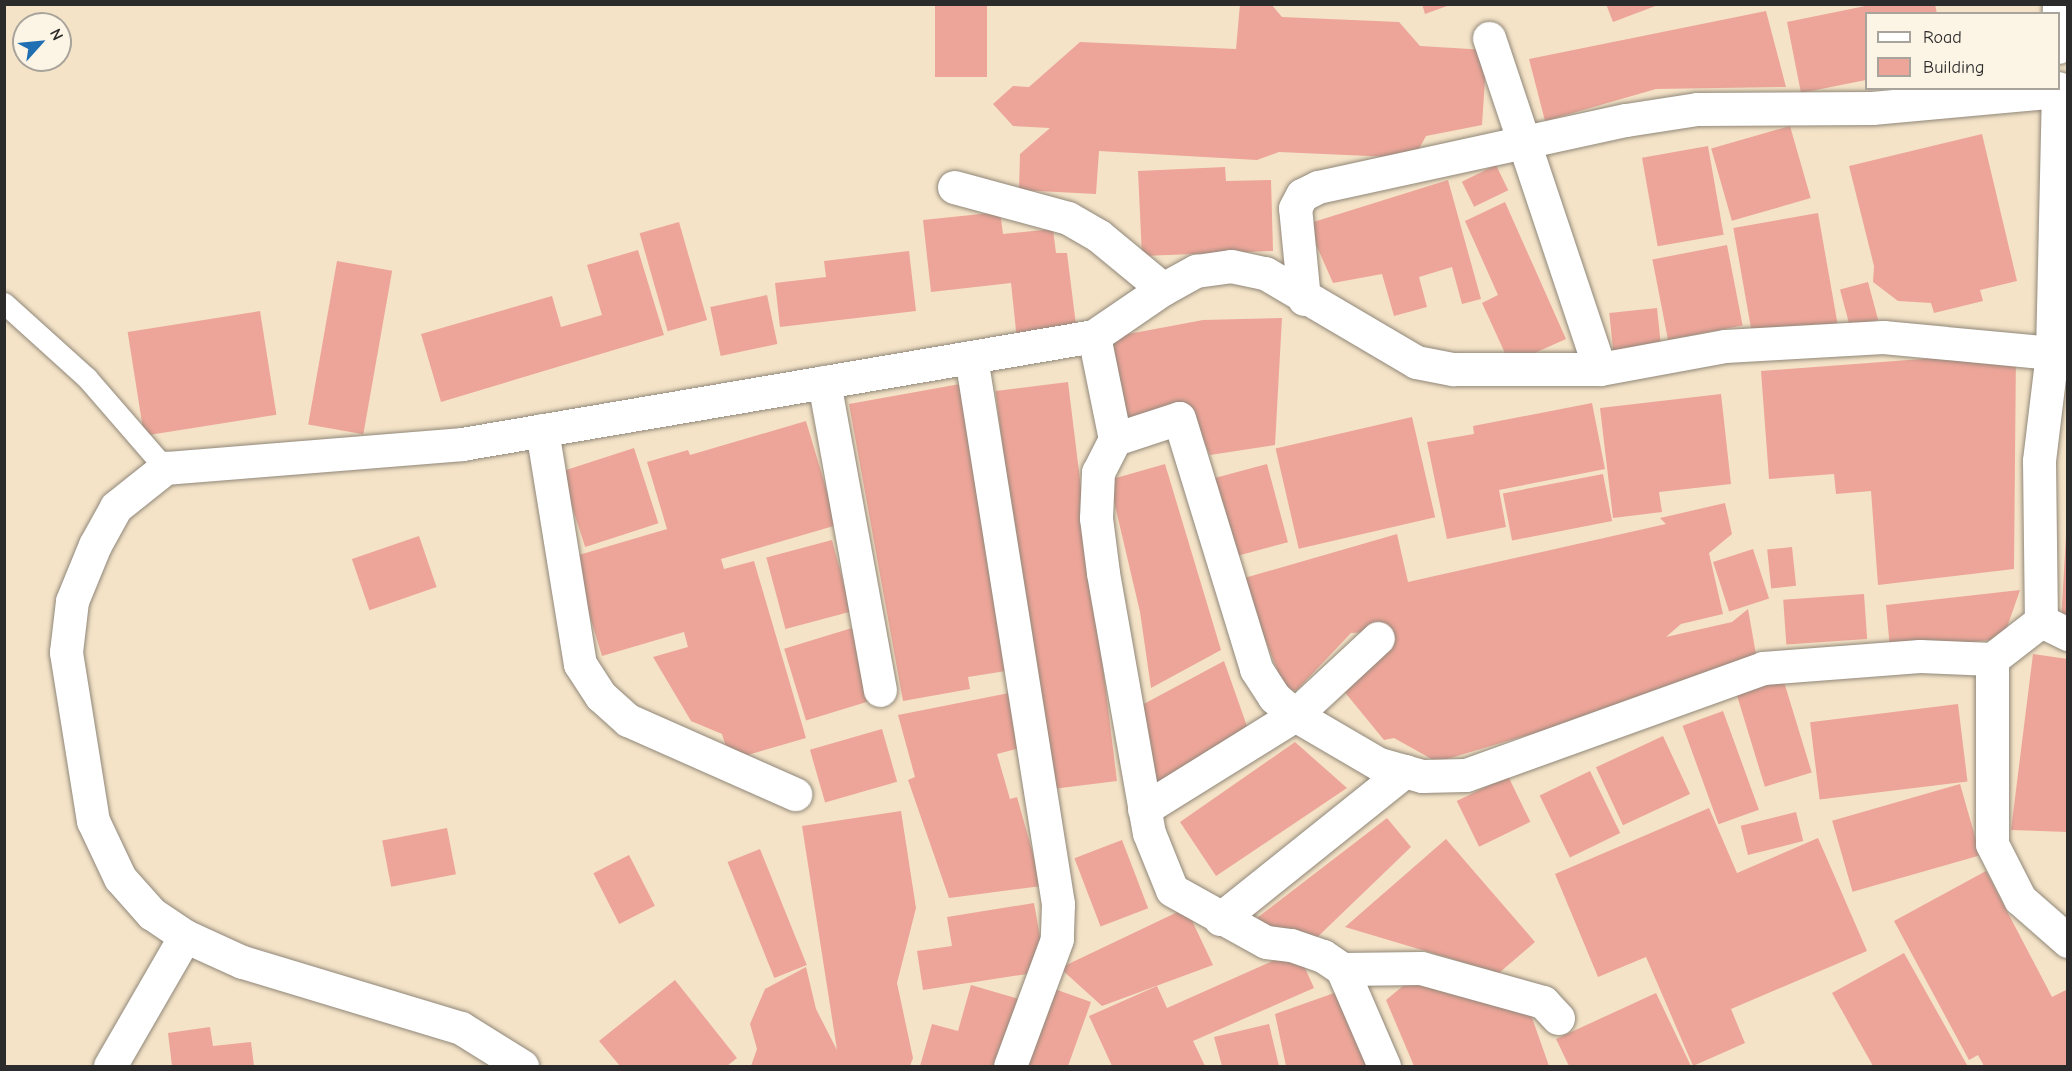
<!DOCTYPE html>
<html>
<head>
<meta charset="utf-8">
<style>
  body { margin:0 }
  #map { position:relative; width:2072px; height:1071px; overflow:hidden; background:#f4e3c7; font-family:"Comic Neue",sans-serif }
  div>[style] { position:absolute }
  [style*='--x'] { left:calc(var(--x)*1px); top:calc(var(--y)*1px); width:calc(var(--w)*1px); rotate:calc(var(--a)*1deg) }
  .building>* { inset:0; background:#eda599; transform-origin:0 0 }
  .roads { filter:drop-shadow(0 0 2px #908779) drop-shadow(0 0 2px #908779) }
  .lane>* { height:21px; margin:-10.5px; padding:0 10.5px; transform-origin:10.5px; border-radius:10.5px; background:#fff }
  .street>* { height:33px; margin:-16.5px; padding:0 16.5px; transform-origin:16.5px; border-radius:16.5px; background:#fff }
  .secondary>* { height:33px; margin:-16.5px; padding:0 16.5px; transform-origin:16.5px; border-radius:16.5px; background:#fff }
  span { translate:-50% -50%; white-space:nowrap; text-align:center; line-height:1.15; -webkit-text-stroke:6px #fcf5e5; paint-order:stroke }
  .frame { position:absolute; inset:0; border:6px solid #2b2b2b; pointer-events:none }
  .legend { position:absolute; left:1865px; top:12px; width:195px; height:78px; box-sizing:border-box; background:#fcf5e5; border:2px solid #a8a49b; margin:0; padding:8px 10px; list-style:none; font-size:18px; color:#2b2b2b }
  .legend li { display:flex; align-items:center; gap:12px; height:30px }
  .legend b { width:30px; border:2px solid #a8a49b }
  .north { position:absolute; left:12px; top:12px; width:60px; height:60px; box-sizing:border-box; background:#fcf5e5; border:2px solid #a8a49b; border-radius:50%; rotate:63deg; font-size:16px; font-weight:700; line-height:24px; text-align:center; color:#2b2b2b }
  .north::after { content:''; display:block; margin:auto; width:21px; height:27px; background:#1f6fb2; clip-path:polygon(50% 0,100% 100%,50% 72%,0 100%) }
</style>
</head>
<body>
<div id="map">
  <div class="building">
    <i style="left:935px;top:4px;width:52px;height:73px"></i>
    <i style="clip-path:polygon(1240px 4px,1271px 4px,1282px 17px,1399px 22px,1420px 46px,1487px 50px,1482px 125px,1426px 136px,1414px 158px,1279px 152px,1257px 160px,1099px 151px,1096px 194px,1019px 190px,1020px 154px,1050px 128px,1013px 126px,993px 104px,1013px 86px,1029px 87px,1080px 42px,1236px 49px)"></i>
    <i style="clip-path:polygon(1422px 4px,1450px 4px,1450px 5px,1425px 14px)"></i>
    <i style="clip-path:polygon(1606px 4px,1658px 4px,1658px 5px,1613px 22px)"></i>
    <i style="clip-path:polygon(1875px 4px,1935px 4px,1937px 14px,1866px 14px,1866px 80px,1801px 93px,1787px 22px)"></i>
    <i style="clip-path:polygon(1766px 11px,1786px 87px,1656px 89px,1545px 121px,1529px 59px)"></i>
    <i style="left:1790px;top:126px;width:75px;height:82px;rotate:74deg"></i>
    <i style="clip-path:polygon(1982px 134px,2017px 281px,1980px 290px,1983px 301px,1934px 313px,1931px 303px,1898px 301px,1873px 282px,1874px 266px,1849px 166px)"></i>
    <i style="left:1708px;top:146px;width:90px;height:67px;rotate:80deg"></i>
    <i style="left:1496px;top:165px;width:28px;height:38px;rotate:64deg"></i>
    <i style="clip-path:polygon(1225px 167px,1226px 181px,1271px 180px,1273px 251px,1142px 256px,1138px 171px)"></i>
    <i style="clip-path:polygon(1448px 180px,1481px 299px,1462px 304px,1452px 267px,1419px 277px,1427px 307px,1394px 316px,1382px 274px,1333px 283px,1307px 224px)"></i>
    <i style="clip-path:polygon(1505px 202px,1566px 339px,1510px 364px,1482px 303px,1498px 295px,1465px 221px)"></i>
    <i style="clip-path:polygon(1000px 212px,1003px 234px,1053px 229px,1056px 253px,1067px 253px,1077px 333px,1017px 340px,1011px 283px,931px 292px,923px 220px)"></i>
    <i style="left:1818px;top:213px;width:112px;height:86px;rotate:80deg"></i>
    <i style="left:679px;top:222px;width:102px;height:41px;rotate:74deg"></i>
    <i style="left:1727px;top:245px;width:82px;height:76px;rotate:79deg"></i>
    <i style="clip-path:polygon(638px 250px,664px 335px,441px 402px,421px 334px,552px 296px,561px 327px,602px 315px,587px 265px)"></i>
    <i style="clip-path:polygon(909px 251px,916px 311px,780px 327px,775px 283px,826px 277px,824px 261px)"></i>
    <i style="left:337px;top:261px;width:56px;height:166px;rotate:10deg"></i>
    <i style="left:1868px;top:282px;width:39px;height:29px;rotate:75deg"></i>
    <i style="left:767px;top:295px;width:50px;height:58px;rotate:78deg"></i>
    <i style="left:1657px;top:308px;width:45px;height:48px;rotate:84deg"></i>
    <i style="left:260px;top:311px;width:105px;height:134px;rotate:81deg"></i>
    <i style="clip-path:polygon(1282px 318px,1275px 445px,1210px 455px,1188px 407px,1123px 424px,1107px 338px,1203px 320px)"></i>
    <i style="clip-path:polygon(2016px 352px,2014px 569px,1878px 585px,1871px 491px,1836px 494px,1834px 474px,1769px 479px,1761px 371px)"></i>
    <i style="left:1068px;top:382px;width:402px;height:73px;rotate:83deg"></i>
    <i style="clip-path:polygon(960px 384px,1012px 670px,968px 677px,970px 689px,903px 701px,849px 404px)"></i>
    <i style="clip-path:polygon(1721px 394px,1731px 484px,1659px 492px,1662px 512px,1613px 518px,1600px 408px)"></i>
    <i style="clip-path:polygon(1592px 403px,1605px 469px,1499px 490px,1506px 527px,1447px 539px,1427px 442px,1474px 434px,1473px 426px)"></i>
    <i style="left:1412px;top:417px;width:103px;height:140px;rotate:77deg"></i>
    <i style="clip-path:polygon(806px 421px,837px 525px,721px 559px,724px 569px,754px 561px,806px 738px,730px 760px,722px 734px,691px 721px,653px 657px,688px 647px,684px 632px,602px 656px,572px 557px,667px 529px,647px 462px,688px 450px,690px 455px)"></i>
    <i style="left:634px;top:448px;width:79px;height:77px;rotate:72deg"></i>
    <i style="clip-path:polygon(1165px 464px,1221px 650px,1151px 688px,1140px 612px,1109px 480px)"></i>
    <i style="left:1267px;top:464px;width:81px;height:54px;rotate:75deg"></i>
    <i style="left:1603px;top:474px;width:48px;height:102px;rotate:79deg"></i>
    <i style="clip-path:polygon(1725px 503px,1732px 534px,1709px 553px,1723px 614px,1681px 624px,1666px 637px,1732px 622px,1748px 609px,1757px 660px,1750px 669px,1437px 762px,1394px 738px,1384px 740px,1343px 690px,1390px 631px,1351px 633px,1297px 690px,1286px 692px,1241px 579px,1397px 534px,1408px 582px,1666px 524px,1660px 518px)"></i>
    <i style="left:419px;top:536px;width:54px;height:71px;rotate:71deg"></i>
    <i style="clip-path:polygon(2066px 536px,2068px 536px,2068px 623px,2061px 623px)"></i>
    <i style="left:832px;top:540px;width:74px;height:68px;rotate:75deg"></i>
    <i style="left:1792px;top:547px;width:39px;height:25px;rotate:84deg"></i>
    <i style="left:1753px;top:549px;width:52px;height:42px;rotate:72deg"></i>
    <i style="clip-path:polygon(2020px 590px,2003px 639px,1890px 649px,1886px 605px)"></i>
    <i style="left:1864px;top:594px;width:45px;height:81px;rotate:86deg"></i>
    <i style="left:852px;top:628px;width:75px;height:71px;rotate:73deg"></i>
    <i style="clip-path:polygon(2033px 654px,2068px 659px,2068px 832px,2011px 830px)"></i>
    <i style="clip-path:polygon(1224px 661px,1248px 729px,1158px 789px,1140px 706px)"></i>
    <i style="left:1781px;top:672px;width:105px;height:49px;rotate:73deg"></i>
    <i style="clip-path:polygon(1009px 693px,1020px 748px,997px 754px,1010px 799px,1017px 797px,1042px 886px,949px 898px,908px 780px,915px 777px,898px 715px)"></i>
    <i style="left:1958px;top:704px;width:78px;height:149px;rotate:83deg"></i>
    <i style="left:1723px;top:711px;width:105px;height:43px;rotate:70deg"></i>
    <i style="left:882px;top:729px;width:55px;height:75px;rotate:74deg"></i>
    <i style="left:1663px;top:736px;width:64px;height:74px;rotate:65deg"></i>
    <i style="clip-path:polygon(1295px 742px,1347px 788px,1216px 876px,1180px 822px)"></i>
    <i style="left:1590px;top:771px;width:69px;height:56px;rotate:64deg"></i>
    <i style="left:1508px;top:776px;width:51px;height:57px;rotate:64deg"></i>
    <i style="left:1960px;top:784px;width:74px;height:133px;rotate:74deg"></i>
    <i style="clip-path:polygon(1709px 808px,1737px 873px,1818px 838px,1867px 951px,1731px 1009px,1745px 1043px,1693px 1066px,1646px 957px,1598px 977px,1555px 874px)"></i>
    <i style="clip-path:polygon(901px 811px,916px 908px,897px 983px,913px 1058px,910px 1066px,751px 1066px,757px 1049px,750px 1024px,765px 989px,806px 967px,816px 1009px,837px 1050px,802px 826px)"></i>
    <i style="left:1796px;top:812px;width:30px;height:57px;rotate:76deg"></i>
    <i style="clip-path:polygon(1387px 818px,1411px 847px,1305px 949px,1257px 918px)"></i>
    <i style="left:447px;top:828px;width:47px;height:66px;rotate:79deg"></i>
    <i style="clip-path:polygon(1446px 839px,1535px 942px,1499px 973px,1345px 927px)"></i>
    <i style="left:1122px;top:840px;width:73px;height:51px;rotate:69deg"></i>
    <i style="left:760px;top:849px;width:125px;height:35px;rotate:68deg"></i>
    <i style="left:629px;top:855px;width:57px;height:40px;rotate:63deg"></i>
    <i style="clip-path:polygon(1986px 871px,2052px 997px,2068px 989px,2068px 1066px,1984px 1066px,1978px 1055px,1969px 1060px,1894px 921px)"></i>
    <i style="clip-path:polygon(1034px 903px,1046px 971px,923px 990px,917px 951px,952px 946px,947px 917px)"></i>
    <i style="clip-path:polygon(1186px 908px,1213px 965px,1102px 1006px,1060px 968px)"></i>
    <i style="clip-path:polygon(1297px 950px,1314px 988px,1193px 1041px,1205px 1066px,1112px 1066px,1089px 1016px,1157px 986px,1167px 1008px)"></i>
    <i style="clip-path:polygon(1904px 953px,1967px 1065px,1965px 1066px,1873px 1066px,1832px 993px)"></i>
    <i style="clip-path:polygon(1415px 976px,1529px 1009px,1549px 1066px,1414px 1066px,1386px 1000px)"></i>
    <i style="clip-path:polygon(675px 980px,737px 1058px,727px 1066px,620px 1066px,599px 1041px)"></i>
    <i style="clip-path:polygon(971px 985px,1019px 999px,1000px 1066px,920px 1066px,932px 1024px,958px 1031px)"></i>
    <i style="clip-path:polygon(1049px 987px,1091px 1002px,1068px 1066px,1021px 1066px)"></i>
    <i style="clip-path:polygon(1337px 992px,1374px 1066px,1286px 1066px,1275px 1014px)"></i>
    <i style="clip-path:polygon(1656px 993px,1691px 1066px,1569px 1066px,1556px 1039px)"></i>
    <i style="clip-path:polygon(1269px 1024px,1279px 1066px,1222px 1066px,1214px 1037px)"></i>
    <i style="clip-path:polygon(210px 1027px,213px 1046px,251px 1042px,254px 1066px,172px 1066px,168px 1033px)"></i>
  </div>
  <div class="roads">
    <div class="lane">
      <i style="--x:4;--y:303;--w:112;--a:42.1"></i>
      <i style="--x:87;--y:378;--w:119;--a:49.1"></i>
    </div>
    <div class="street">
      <i style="--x:1489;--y:38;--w:349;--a:71.5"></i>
      <i style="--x:2058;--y:47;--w:43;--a:-88.7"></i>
      <i style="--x:954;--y:187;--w:118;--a:15.2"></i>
      <i style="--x:1068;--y:218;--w:36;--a:30"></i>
      <i style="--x:1099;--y:236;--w:83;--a:39.6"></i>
      <i style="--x:1304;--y:299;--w:91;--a:-95.6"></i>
      <i style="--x:1295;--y:208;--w:15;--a:-62"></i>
      <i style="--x:1302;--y:195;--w:18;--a:-27"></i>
      <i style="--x:1318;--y:187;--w:315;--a:-12.3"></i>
      <i style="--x:1626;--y:120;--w:72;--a:-8.8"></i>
      <i style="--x:1697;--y:109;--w:175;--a:-0.3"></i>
      <i style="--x:1872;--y:108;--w:187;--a:-5.2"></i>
      <i style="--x:1094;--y:336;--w:105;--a:78.5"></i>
      <i style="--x:1115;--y:439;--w:67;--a:-18.2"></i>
      <i style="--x:1179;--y:418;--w:263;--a:72.9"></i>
      <i style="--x:1256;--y:669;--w:33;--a:57"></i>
      <i style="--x:1274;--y:697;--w:28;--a:41"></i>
      <i style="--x:1295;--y:715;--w:97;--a:30.3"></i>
      <i style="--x:1379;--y:764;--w:45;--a:15.6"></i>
      <i style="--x:1422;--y:776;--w:44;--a:-1.3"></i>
      <i style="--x:1466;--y:775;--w:316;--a:-19.8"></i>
      <i style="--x:1763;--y:668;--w:157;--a:-4.4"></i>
      <i style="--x:1920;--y:656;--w:72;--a:2.4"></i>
      <i style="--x:1992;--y:659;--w:62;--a:-37.8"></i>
      <i style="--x:971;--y:357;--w:554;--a:80.96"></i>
      <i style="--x:1058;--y:904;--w:35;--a:92"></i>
      <i style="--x:1057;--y:939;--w:135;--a:110.3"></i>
      <i style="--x:824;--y:382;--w:313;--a:79.7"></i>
      <i style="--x:542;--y:430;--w:237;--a:80.8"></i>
      <i style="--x:580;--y:664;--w:38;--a:57"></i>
      <i style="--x:601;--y:696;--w:36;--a:42"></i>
      <i style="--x:628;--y:720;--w:183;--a:23.9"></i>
      <i style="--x:1115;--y:439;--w:37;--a:117"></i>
      <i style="--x:1098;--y:472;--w:46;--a:92.5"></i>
      <i style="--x:1096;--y:518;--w:55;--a:82.7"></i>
      <i style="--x:1103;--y:573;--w:264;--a:80"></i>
      <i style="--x:1149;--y:833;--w:61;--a:68"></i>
      <i style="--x:1172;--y:890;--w:107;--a:29"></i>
      <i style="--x:1266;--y:942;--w:25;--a:7"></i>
      <i style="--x:1291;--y:945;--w:34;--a:19"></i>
      <i style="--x:1323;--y:956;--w:23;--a:34"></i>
      <i style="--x:1342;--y:969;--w:79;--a:-0.7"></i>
      <i style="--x:1421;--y:968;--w:127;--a:15.6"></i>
      <i style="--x:1543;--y:1002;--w:22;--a:47"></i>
      <i style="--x:1992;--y:659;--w:185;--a:90"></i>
      <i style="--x:1992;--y:844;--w:62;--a:63"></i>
      <i style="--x:2020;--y:899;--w:64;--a:41.2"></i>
      <i style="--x:1144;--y:809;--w:178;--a:-31.9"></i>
      <i style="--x:1295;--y:715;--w:113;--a:-42.9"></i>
      <i style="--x:1220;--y:919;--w:237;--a:-38.7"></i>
      <i style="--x:1342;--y:969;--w:106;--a:66.6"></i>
      <i style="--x:110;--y:1066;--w:150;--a:-60"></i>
      <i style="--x:522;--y:1066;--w:72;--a:-148.1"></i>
      <i style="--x:461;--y:1028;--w:229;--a:-163.2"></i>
      <i style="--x:242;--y:962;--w:63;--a:-155.5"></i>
      <i style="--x:185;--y:936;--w:40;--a:-146"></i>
      <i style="--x:152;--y:914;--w:48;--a:-131.6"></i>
      <i style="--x:120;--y:878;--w:63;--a:-115.3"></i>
      <i style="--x:93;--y:821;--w:171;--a:-99.1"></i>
      <i style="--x:66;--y:652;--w:51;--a:-83.3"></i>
      <i style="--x:72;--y:601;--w:61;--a:-67.7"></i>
      <i style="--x:95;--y:545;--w:43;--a:-61.1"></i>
      <i style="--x:116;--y:507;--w:63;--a:-38.5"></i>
      <i style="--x:165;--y:468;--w:298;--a:-4.6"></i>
      <i style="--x:462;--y:444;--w:641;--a:-9.7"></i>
      <i style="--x:1094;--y:336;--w:83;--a:-34.3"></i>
      <i style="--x:1163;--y:289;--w:38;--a:-29"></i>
      <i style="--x:1196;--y:271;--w:35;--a:-8"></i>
      <i style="--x:1231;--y:266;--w:35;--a:12"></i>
      <i style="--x:1265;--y:273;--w:175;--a:30.5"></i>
      <i style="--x:1416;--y:362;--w:38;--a:11"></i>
      <i style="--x:1453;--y:369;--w:147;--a:0"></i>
      <i style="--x:1600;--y:369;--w:127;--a:-10.4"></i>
      <i style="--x:1725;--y:346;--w:158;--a:-3.3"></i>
      <i style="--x:1883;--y:337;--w:170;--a:5.4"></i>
      <i style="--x:2052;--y:353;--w:265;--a:-88.7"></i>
    </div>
    <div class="secondary">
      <i style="--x:2068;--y:356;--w:16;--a:-169"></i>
      <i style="--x:2052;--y:353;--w:109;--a:96.9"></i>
      <i style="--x:2039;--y:461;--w:160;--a:89.3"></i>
      <i style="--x:2041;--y:621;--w:30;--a:26"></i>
    </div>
  </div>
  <div class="frame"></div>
  <ul class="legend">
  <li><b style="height:8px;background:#fff"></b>Road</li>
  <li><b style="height:16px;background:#eda599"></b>Building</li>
  </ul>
  <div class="north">N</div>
</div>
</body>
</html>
